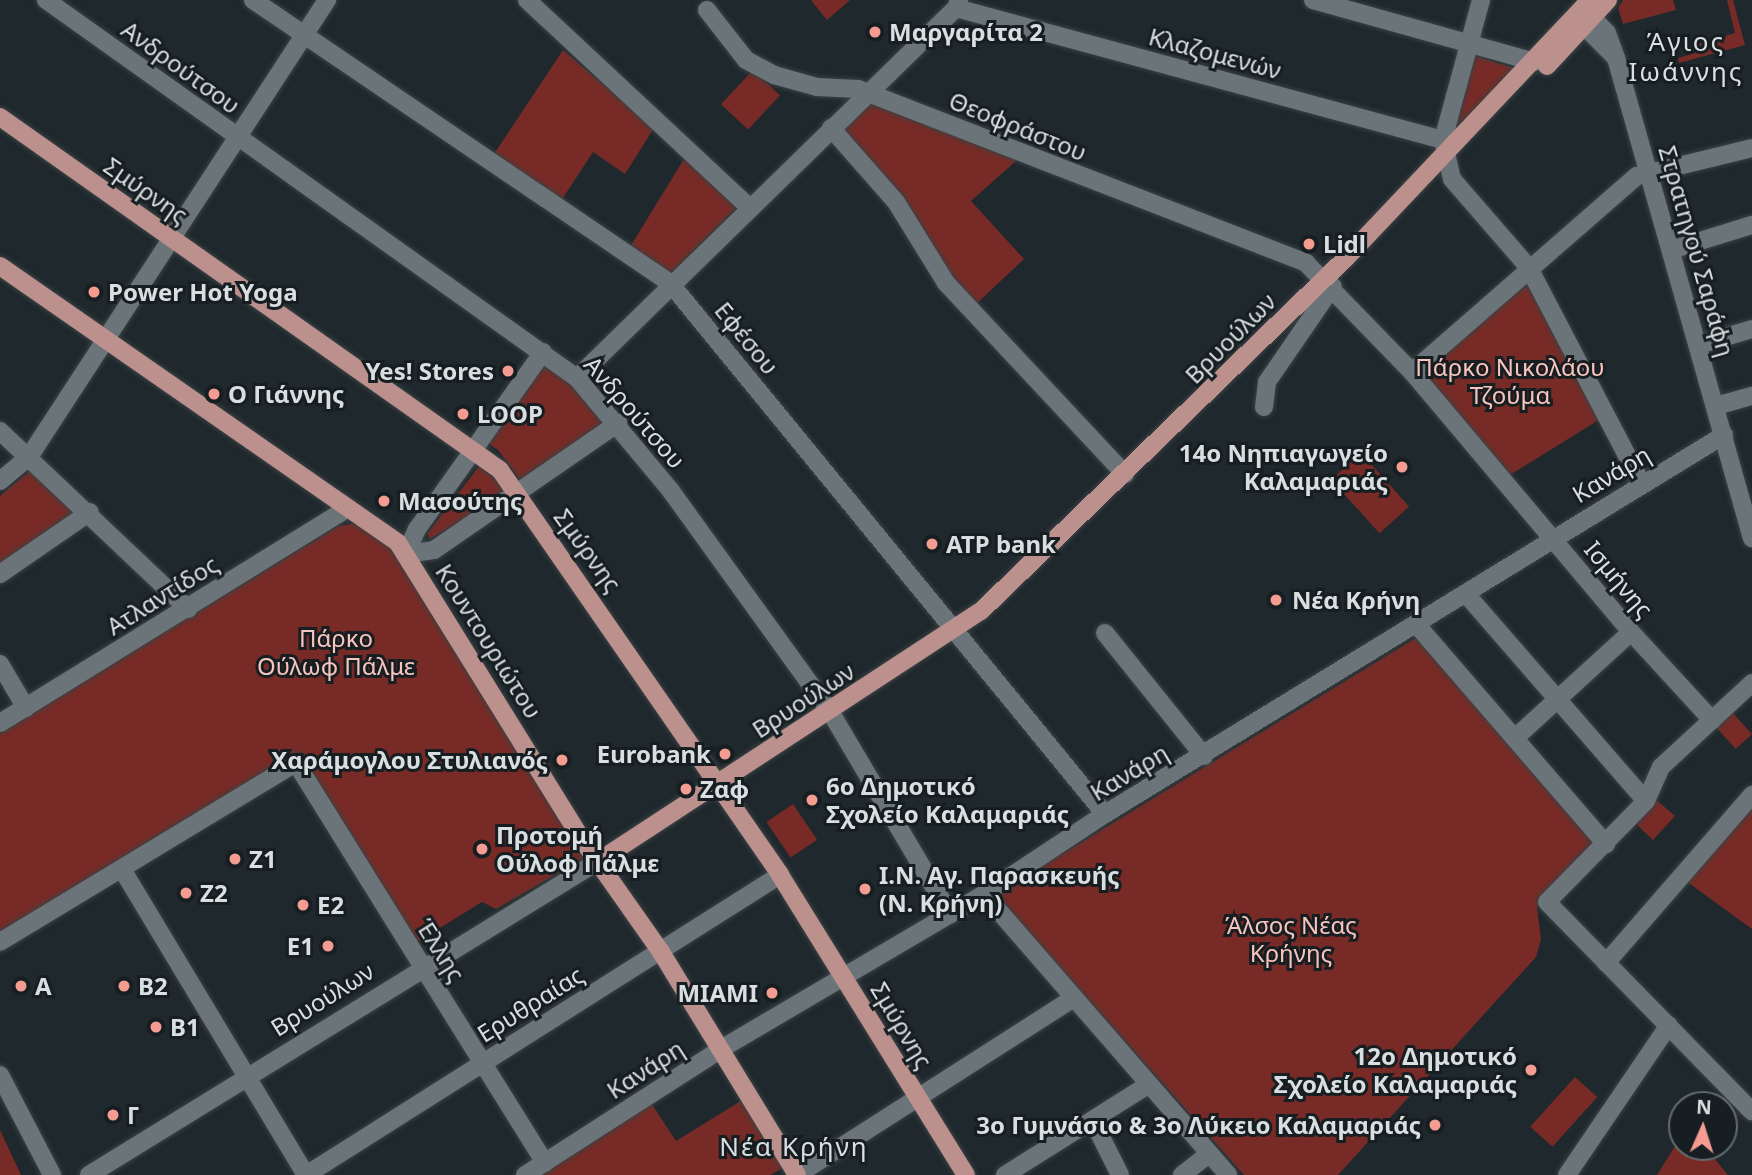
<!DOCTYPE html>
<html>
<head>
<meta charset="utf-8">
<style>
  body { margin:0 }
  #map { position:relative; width:1752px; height:1175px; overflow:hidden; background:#1f282c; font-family:"Noto Sans",sans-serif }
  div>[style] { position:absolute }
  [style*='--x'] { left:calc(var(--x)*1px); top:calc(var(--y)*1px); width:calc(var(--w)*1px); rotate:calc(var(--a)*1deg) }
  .green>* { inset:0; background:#782b26; transform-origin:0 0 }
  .roads { filter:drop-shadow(0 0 2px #3b4245) drop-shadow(0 0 2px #3b4245) }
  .minor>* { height:18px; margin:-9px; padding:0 9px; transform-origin:9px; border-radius:9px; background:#6a7479 }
  .major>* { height:18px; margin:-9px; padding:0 9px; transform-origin:9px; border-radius:9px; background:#bc918d }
  .dots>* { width:19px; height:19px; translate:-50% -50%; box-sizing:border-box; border:4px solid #161e22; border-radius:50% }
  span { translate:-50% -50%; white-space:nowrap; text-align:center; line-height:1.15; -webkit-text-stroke:6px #161e22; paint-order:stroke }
  .poi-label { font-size:24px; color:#d9dfe1; font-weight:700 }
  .left { translate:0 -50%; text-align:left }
  .right { translate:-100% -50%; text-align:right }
  .street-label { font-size:24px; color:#d9dfe1 }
  .park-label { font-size:24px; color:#f8c4bd }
  .neighbourhood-label { font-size:26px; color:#d9dfe1; letter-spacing:2px }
  .north { position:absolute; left:1668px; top:1091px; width:70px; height:70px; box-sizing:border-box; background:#161e22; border:2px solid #646b6e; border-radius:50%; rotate:3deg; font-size:19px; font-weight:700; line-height:28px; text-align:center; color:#d9dfe1 }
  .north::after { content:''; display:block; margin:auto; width:24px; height:32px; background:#f59c92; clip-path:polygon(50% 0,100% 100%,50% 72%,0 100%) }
</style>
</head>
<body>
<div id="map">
  <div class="green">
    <i style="clip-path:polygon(811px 0,850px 0,827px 20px)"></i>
    <i style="clip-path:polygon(1623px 0,1673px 0,1676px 10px,1623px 24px,1618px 8px)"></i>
    <i style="clip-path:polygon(1727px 0,1733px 0,1745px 45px,1679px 63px,1678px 58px,1699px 52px,1697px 44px,1735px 33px)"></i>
    <i style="clip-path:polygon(563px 50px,654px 128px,625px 174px,593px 152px,561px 201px,494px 154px)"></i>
    <i style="clip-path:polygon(1475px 56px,1517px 69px,1456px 126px,1464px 100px)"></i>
    <i style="left:753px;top:70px;width:37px;height:47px;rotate:43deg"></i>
    <i style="clip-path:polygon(870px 99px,1017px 160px,971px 201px,1024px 259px,975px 305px,941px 268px,837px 127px)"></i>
    <i style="clip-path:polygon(684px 159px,738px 206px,669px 275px,630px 247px)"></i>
    <i style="clip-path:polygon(1528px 281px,1602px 418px,1508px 476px,1422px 374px)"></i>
    <i style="clip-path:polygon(544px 362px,568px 378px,610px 423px,523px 484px,498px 450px,485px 441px)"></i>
    <i style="left:1361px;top:453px;width:72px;height:40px;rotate:48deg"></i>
    <i style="clip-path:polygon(480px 465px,508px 493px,430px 539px,427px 534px)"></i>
    <i style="clip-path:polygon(31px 470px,74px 512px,0 564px,0 496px)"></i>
    <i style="clip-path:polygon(358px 523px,399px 552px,583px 859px,496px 909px,482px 902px,417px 942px,298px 752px,0 934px,0 733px,338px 526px)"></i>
    <i style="clip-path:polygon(1419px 636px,1597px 841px,1545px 891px,1537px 908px,1541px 939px,1536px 957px,1338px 1175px,1244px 1175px,995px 895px)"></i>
    <i style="left:1732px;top:712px;width:30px;height:22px;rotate:48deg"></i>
    <i style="clip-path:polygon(1654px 798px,1675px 816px,1653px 840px,1637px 825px)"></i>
    <i style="left:793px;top:804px;width:43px;height:32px;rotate:56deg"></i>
    <i style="clip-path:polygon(1752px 804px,1752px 929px,1686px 881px)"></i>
    <i style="left:1575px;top:1077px;width:30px;height:67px;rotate:42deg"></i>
    <i style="clip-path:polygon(744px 1099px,785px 1167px,770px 1175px,537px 1175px,649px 1100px,676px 1141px)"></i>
    <i style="clip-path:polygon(0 1130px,21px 1175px,0 1175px)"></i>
    <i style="clip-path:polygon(1682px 1135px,1682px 1147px,1705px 1147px,1728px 1175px,1657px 1175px)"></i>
  </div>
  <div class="roads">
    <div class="minor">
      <i style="--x:46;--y:0;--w:652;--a:35.45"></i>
      <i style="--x:577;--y:378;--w:147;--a:50.2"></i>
      <i style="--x:671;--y:491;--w:274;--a:54.2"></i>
      <i style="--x:831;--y:713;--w:234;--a:59.4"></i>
      <i style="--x:253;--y:0;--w:504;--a:34.16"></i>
      <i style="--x:670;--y:283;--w:686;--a:50.68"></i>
      <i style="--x:527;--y:0;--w:304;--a:43"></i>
      <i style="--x:1313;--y:0;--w:230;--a:15.6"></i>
      <i style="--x:956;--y:8;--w:505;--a:15.17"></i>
      <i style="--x:1443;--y:140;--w:40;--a:77"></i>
      <i style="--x:1452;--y:179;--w:118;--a:49.1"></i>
      <i style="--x:1529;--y:268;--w:244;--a:62.4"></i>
      <i style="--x:1584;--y:9;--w:33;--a:46"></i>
      <i style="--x:1607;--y:33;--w:27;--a:70"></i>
      <i style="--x:1616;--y:58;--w:499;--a:74.2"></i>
      <i style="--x:707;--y:10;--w:63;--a:52"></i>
      <i style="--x:746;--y:60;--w:32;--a:28"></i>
      <i style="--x:774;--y:75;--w:45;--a:15.6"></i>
      <i style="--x:817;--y:87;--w:41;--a:2.8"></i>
      <i style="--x:858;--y:89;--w:481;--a:21.2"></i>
      <i style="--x:1306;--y:263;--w:152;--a:45.8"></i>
      <i style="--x:1412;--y:372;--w:340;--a:49.9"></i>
      <i style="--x:1631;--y:632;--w:120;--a:47.4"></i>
      <i style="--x:1577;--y:19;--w:55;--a:45"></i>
      <i style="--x:831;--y:128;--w:98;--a:48.7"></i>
      <i style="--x:896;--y:202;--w:95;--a:58.3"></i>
      <i style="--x:946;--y:283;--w:262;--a:46.9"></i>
      <i style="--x:1443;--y:140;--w:145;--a:-74.8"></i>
      <i style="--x:1671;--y:250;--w:85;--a:-17.2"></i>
      <i style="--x:1699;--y:345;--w:55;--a:-16.8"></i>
      <i style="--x:543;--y:352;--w:217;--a:125.4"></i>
      <i style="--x:417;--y:529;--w:27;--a:114"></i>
      <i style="--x:406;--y:554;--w:28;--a:-8"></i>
      <i style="--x:434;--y:550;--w:224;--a:-34.6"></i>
      <i style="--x:1412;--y:372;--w:298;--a:-41.1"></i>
      <i style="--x:1637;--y:176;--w:118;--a:-13.7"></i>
      <i style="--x:577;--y:378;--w:530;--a:-44.31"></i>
      <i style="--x:956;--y:8;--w:9;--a:-69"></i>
      <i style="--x:1716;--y:406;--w:37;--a:-16"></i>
      <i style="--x:1264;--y:407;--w:25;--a:-83"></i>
      <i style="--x:1267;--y:382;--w:116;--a:-55.5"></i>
      <i style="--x:0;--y:431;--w:259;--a:43.4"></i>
      <i style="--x:0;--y:481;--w:38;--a:-40"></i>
      <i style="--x:29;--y:457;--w:546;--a:-56.89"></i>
      <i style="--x:0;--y:574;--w:109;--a:-34.6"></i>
      <i style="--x:1466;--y:594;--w:274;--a:49"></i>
      <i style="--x:1416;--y:624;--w:291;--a:49.2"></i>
      <i style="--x:1105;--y:633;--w:158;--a:51.2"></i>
      <i style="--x:0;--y:664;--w:51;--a:59.4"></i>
      <i style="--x:1752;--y:683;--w:124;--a:137.3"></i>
      <i style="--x:1661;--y:767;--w:37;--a:114"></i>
      <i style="--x:1646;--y:801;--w:141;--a:134.4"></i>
      <i style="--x:1547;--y:902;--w:293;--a:45.6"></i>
      <i style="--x:0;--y:723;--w:409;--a:-31.7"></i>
      <i style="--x:1515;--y:738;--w:157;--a:-42.4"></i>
      <i style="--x:122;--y:869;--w:357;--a:59"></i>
      <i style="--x:984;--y:894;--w:372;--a:49"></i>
      <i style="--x:0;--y:942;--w:346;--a:-31.2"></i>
      <i style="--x:296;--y:763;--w:471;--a:58.1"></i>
      <i style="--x:1606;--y:963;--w:223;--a:-49"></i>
      <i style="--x:0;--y:1075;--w:113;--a:62.5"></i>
      <i style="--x:1093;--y:1121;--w:60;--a:63.4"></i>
      <i style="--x:89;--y:1175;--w:597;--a:-31.64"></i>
      <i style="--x:306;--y:1175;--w:561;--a:-32.33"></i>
      <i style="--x:525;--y:1175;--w:233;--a:-32.7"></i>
      <i style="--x:721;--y:1049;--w:305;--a:-30.5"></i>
      <i style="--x:984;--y:894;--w:145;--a:-33.5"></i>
      <i style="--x:1105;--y:814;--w:726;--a:-31.48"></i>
      <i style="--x:797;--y:1175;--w:326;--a:-32.6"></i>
      <i style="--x:1005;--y:1175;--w:169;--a:-32.2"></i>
      <i style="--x:1182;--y:1175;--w:33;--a:-38"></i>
      <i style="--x:1567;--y:1175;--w:181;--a:-55.8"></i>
    </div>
    <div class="major">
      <i style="--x:1547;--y:66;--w:90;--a:-47.3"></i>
      <i style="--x:0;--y:117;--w:612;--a:35.22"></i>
      <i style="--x:500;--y:470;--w:492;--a:55.3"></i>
      <i style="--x:780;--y:875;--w:353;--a:58.2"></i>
      <i style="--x:0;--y:266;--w:485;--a:34.8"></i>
      <i style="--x:398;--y:543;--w:351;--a:58.2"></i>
      <i style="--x:583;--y:841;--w:136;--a:54.9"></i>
      <i style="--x:661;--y:952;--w:261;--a:58.6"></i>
      <i style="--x:597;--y:862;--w:459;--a:-33.2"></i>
      <i style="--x:981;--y:611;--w:508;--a:-44.04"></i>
      <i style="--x:1346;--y:258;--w:355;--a:-46.6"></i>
    </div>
  </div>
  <div class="dots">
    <i style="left:875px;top:32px;background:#f59c92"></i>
    <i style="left:1309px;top:244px;background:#f59c92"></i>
    <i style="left:94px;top:292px;background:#f59c92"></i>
    <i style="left:508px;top:371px;background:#f59c92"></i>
    <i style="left:214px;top:394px;background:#f59c92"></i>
    <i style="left:463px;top:414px;background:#f59c92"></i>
    <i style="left:1402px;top:467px;background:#f59c92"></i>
    <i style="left:384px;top:501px;background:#f59c92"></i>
    <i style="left:932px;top:544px;background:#f59c92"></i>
    <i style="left:1276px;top:600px;background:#f59c92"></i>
    <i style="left:725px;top:754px;background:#f59c92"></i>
    <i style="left:562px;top:760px;background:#f59c92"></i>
    <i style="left:686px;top:789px;background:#f59c92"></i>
    <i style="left:812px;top:800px;background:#f59c92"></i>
    <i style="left:482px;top:849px;background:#f59c92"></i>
    <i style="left:235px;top:859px;background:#f59c92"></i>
    <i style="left:865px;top:889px;background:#f59c92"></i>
    <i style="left:186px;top:893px;background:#f59c92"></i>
    <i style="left:303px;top:905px;background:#f59c92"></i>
    <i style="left:328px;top:946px;background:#f59c92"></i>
    <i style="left:21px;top:986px;background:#f59c92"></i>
    <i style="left:124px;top:986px;background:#f59c92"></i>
    <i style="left:772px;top:993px;background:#f59c92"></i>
    <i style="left:156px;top:1027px;background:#f59c92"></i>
    <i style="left:1531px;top:1070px;background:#f59c92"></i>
    <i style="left:113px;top:1115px;background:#f59c92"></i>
    <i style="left:1435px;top:1125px;background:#f59c92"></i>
  </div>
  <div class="poi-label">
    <span class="left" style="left:889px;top:32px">Μαργαρίτα 2</span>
    <span class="left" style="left:1323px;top:244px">Lidl</span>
    <span class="left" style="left:108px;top:292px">Power Hot Yoga</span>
    <span class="right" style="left:494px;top:371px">Yes! Stores</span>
    <span class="left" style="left:228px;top:394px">Ο Γιάννης</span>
    <span class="left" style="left:477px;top:414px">LOOP</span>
    <span class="right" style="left:1388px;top:467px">14ο Νηπιαγωγείο<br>Καλαμαριάς</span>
    <span class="left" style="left:398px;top:501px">Μασούτης</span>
    <span class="left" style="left:946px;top:544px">ATP bank</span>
    <span class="left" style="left:1292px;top:600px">Νέα Κρήνη</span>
    <span class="right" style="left:711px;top:754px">Eurobank</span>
    <span class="right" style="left:548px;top:760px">Χαράμογλου Στυλιανός</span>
    <span class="left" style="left:826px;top:800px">6ο Δημοτικό<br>Σχολείο Καλαμαριάς</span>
    <span class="left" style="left:700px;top:789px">Ζαφ</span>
    <span class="left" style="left:496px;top:849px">Προτομή<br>Ούλοφ Πάλμε</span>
    <span class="left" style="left:249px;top:859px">Ζ1</span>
    <span class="left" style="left:879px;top:889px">Ι.Ν. Αγ. Παρασκευής<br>(Ν. Κρήνη)</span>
    <span class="left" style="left:200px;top:893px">Ζ2</span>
    <span class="left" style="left:317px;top:905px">E2</span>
    <span class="right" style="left:314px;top:946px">E1</span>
    <span class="left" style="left:35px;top:986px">Α</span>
    <span class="left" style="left:138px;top:986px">Β2</span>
    <span class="right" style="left:758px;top:993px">MIAMI</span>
    <span class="left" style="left:170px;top:1027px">Β1</span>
    <span class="right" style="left:1517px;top:1070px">12ο Δημοτικό<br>Σχολείο Καλαμαριάς</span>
    <span class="left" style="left:127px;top:1115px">Γ</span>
    <span class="right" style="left:1421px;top:1125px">3ο Γυμνάσιο &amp; 3ο Λύκειο Καλαμαριάς</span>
  </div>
  <div class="street-label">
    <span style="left:1215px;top:53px;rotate:15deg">Κλαζομενών</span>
    <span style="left:181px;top:67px;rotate:36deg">Ανδρούτσου</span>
    <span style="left:1018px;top:126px;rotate:22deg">Θεοφράστου</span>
    <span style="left:146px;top:190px;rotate:35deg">Σμύρνης</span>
    <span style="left:1697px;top:251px;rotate:74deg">Στρατηγού Σαράφη</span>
    <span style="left:747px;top:338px;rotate:51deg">Εφέσου</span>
    <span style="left:1230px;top:338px;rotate:-45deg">Βρυούλων</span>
    <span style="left:635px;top:412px;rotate:49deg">Ανδρούτσου</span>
    <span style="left:1611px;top:474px;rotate:-31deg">Κανάρη</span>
    <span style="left:588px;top:550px;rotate:54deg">Σμύρνης</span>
    <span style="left:1619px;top:579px;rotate:50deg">Ισμήνης</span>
    <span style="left:162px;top:595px;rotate:-32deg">Ατλαντίδος</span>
    <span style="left:489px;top:641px;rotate:58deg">Κουντουριώτου</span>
    <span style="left:803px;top:700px;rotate:-33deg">Βρυούλων</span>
    <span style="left:1129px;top:772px;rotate:-31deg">Κανάρη</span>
    <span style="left:441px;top:950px;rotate:58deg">Έλλης</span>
    <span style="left:322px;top:999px;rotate:-32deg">Βρυούλων</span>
    <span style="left:530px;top:1004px;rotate:-32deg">Ερυθραίας</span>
    <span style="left:902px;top:1025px;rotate:59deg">Σμύρνης</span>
    <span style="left:645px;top:1069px;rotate:-33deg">Κανάρη</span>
  </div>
  <div class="park-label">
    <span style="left:1510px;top:381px">Πάρκο Νικολάου<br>Τζούμα</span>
    <span style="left:336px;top:652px">Πάρκο<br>Ούλωφ Πάλμε</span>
    <span style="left:1291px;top:939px">Άλσος Νέας<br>Κρήνης</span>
  </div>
  <div class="neighbourhood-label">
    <span style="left:1686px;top:57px">Άγιος<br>Ιωάννης</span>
    <span style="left:794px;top:1147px">Νέα Κρήνη</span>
  </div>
  <div class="north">N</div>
</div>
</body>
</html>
